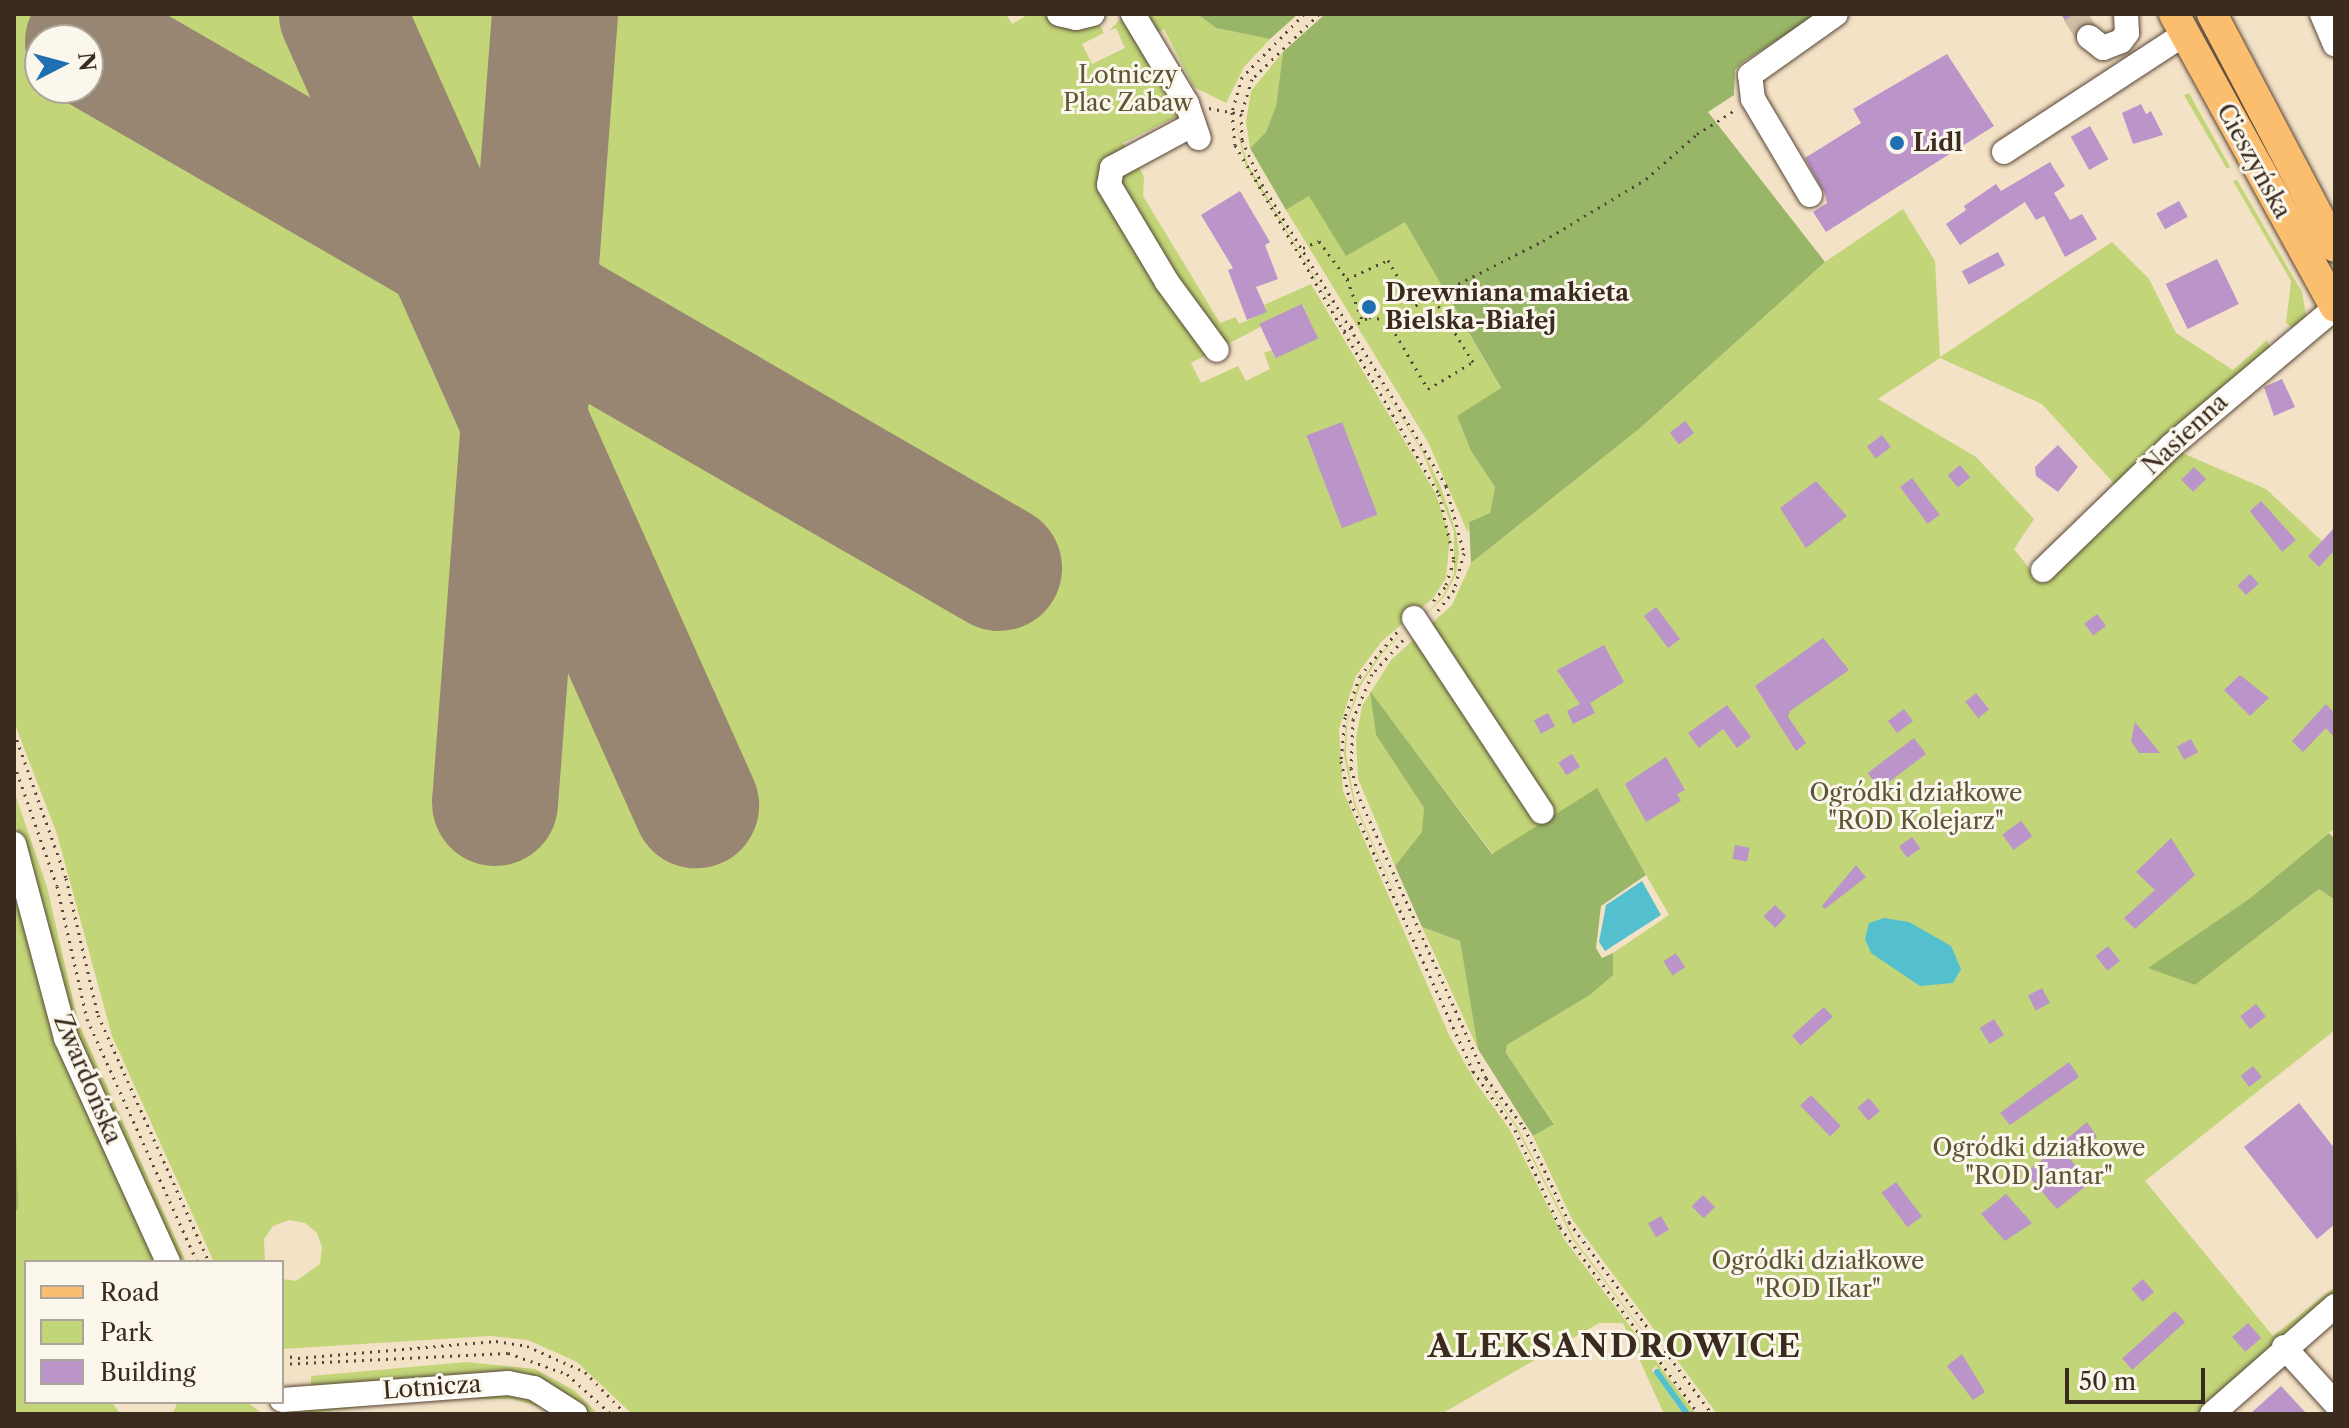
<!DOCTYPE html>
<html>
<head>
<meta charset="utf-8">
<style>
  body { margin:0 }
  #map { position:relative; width:2349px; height:1428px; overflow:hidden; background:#f4e2c7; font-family:"Libre Caslon Text",serif }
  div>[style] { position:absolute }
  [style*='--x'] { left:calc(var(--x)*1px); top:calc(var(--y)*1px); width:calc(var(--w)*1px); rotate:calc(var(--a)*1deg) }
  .green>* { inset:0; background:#c2d578 }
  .forest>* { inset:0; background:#99b668 }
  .water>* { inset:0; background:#54c0ce }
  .stream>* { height:6px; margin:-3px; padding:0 3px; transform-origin:3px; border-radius:3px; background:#54c0ce }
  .runway>* { height:126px; margin:-63px; padding:0 63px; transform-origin:63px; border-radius:63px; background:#988672 }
  .building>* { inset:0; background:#bb94c9; transform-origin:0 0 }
  .minor-tunnel>* { height:24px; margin-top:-12px; transform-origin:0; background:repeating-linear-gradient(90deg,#cfbda5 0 24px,transparent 0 36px) }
  .path>* { height:3px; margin-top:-1.5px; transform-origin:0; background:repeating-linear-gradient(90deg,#574637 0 2px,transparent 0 8px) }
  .roads { filter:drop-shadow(0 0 2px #574637) drop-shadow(0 0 2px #574637) }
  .minor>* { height:24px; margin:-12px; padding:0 12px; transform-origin:12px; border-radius:12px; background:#fff }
  .major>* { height:30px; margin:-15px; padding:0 15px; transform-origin:15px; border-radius:15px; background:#fbbd6e }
  .dots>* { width:22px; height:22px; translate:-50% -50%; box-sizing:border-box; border:4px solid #fbf7ec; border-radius:50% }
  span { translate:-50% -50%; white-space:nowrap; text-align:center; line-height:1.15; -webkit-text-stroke:6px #fbf7ec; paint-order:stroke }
  .park-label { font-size:24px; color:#5d5534 }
  .poi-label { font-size:24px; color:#3b2a1e; font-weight:700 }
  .left { translate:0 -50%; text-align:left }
  .street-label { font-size:24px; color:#3b2a1e }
  .district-label { font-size:32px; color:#3b2a1e; font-weight:700; letter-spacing:2px }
  .frame { position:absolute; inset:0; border:16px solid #3b2a1e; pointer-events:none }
  .legend { position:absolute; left:24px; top:1260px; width:260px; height:144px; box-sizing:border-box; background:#fbf7ec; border:2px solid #aea59a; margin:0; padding:10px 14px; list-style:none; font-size:24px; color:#3b2a1e }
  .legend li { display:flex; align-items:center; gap:16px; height:40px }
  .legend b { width:40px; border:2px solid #aea59a }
  .north { position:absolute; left:24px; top:24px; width:80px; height:80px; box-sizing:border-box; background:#fbf7ec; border:2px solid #aea59a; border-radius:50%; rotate:84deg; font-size:22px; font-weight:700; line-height:32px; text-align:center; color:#3b2a1e }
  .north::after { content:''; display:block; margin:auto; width:28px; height:36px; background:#1f6fb2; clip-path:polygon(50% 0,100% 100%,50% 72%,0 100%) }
  .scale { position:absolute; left:2065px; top:1368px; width:140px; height:36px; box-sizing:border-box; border:4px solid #3b2a1e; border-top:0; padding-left:10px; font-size:24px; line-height:28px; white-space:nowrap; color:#3b2a1e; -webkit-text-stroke:6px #fbf7ec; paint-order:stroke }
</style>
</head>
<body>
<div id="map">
  <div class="green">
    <i style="clip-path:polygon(evenodd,14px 14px,1006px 14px,1012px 24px,1029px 14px,1046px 14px,1097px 19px,1104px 33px,1082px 44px,1092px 64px,1125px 48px,1116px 28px,1109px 31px,1124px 15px,1178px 116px,1123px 143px,1144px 176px,1143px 196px,1220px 323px,1236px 317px,1239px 324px,1251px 319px,1266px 310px,1264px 305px,1311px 284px,1436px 494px,1450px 537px,1446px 578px,1433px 598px,1381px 642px,1356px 676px,1339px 729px,1343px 791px,1449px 1035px,1476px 1083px,1510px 1130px,1564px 1239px,1696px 1414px,1690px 1414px,1656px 1366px,1652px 1370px,1683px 1414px,1664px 1414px,1623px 1323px,1599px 1323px,1441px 1414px,632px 1414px,577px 1362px,528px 1340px,490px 1336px,282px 1349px,282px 1279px,296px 1281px,320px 1264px,322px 1247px,317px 1233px,305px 1223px,289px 1220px,273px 1226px,264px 1239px,265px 1262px,214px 1262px,112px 1036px,57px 834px,14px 722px,14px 14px,40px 40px,88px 40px,88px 88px,40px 88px,40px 40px,14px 14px,1303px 305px,1317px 337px,1275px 358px,1271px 350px,1264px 353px,1270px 369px,1246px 381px,1238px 366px,1201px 383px,1191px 363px,1303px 305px)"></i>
    <i style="clip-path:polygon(1153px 14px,1197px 14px,1216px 28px,1270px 39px,1244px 67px,1226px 103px,1194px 87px,1164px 29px,1153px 35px,1146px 21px)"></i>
    <i style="clip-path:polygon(1283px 52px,1276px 106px,1266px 132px,1250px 148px,1246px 122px,1251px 91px)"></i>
    <i style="clip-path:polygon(2189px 93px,2230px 167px,2227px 169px,2184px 95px)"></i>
    <i style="clip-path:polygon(1235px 121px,1248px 165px,1339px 318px,1246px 166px)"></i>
    <i style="clip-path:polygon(2237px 180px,2302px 292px,2307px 321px,2295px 330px,2286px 323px,2291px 281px,2233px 181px)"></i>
    <i style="clip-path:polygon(1309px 196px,1405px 221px,1501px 389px,1457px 416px,1471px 451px,1495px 487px,1490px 513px,1469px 522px,1468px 533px,1428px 442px,1286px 210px)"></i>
    <i style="clip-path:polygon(1903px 209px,1935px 261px,1940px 357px,2112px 242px,2149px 279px,2176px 333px,2233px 370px,2267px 340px,2271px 350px,2118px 488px,2042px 404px,1940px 358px,1878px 399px,1976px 457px,2034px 519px,2014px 549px,2041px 583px,2180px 452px,2266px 489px,2335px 553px,2335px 828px,2249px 899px,2149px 968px,2195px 985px,2319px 889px,2335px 900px,2335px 1030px,2145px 1181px,2273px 1336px,2335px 1287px,2335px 1296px,2200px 1414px,1717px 1414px,1572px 1219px,1533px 1136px,1554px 1123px,1506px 1053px,1507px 1045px,1590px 995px,1612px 975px,1613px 953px,1669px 915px,1597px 789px,1493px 854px,1371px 693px,1376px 735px,1424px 808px,1423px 832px,1395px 866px,1358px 779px,1356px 738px,1362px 706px,1391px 660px,1452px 605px,1471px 563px,1639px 429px,1825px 262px)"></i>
    <i style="clip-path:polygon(1349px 334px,1423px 451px,1440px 485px,1456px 531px,1459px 553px,1456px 574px,1444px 597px,1421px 619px,1443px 596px,1454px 574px,1454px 531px,1422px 451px)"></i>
    <i style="clip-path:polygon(1412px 623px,1381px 655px,1360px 686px,1347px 724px,1346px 755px,1355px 803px,1411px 928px,1354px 804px,1344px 755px,1346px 725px,1358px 686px,1380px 654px)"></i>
    <i style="clip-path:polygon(14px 791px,47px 887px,78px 1022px,186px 1262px,177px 1262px,77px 1044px,14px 818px)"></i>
    <i style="clip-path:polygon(14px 866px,158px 1262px,26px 1262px,26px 1402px,112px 1402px,120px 1414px,14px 1414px)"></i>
    <i style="clip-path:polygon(1422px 927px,1460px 941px,1478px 1049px)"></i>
    <i style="clip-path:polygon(1472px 1063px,1517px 1126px,1575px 1240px,1705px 1414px,1574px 1241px,1516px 1127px)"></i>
    <i style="clip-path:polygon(467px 1362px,535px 1369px,575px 1391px,598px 1414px,585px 1414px,564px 1394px,311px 1391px,311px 1376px)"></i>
    <i style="clip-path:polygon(500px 1390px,527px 1394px,564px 1414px,513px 1399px,430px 1399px,301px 1414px,313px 1406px)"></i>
    <i style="clip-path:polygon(178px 1402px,247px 1402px,263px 1414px,172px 1414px)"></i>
  </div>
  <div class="forest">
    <i style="clip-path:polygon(1197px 14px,1298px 14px,1270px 39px,1216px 28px)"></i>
    <i style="clip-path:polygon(1325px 14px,1818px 14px,1743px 62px,1735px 70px,1734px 95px,1708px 112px,1825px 262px,1639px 429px,1471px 563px,1469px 522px,1490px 513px,1495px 487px,1471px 451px,1457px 416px,1501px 388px,1405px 222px,1346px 256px,1309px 196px,1286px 210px,1250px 148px,1266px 132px,1276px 106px,1283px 52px)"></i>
    <i style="clip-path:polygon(1370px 691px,1492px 854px,1597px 788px,1646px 875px,1601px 906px,1596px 948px,1602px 958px,1613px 953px,1613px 975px,1590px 995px,1507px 1045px,1506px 1053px,1554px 1124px,1533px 1136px,1478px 1049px,1460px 941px,1422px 927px,1395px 866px,1422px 832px,1424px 808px,1376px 735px)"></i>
    <i style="clip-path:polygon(2329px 833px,2335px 839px,2335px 900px,2319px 889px,2195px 985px,2148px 968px,2249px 899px)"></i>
    <i style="clip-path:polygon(14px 1057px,18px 1208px,14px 1215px)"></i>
  </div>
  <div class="water">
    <i style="clip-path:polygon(1642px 881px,1661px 915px,1605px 951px,1599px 942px,1606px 905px)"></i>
    <i style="clip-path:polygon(1884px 918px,1909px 922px,1951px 946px,1961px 969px,1953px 983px,1920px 986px,1871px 953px,1865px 939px,1869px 923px)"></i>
  </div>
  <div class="stream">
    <i style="--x:1657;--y:1372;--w:52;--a:54.5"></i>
  </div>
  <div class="runway">
    <i style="--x:342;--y:14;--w:867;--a:65.89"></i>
    <i style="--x:88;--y:42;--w:1052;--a:30"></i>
    <i style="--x:495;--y:803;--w:791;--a:-85.65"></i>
  </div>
  <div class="building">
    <i style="clip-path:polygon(2061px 14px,2085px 14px,2090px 22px,2074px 35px)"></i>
    <i style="clip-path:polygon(1947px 54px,1994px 126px,1826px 232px,1813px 212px,1827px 203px,1825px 194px,1805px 158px,1861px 123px,1853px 109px)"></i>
    <i style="clip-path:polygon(2141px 104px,2146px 114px,2151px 111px,2163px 135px,2133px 144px,2122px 113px)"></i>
    <i style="left:2090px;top:126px;width:38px;height:22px;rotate:61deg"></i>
    <i style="clip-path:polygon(2050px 162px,2065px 186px,2054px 193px,2070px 220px,2082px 214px,2097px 239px,2065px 257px,2044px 216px,2036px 220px,2025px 202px,1960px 245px,1946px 224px,1966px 210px,1964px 206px,1996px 184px,2001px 191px)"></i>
    <i style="clip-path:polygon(1240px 191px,1270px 242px,1265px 245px,1278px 279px,1256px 287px,1267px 312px,1247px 320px,1228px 270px,1233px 268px,1201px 215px)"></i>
    <i style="left:2179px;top:201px;width:18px;height:26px;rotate:61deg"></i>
    <i style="left:1998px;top:252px;width:15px;height:41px;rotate:62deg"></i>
    <i style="left:2217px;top:259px;width:50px;height:57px;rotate:64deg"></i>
    <i style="left:1302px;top:304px;width:38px;height:47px;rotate:65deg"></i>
    <i style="clip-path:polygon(2282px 379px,2295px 407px,2274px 416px,2264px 387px)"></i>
    <i style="left:1685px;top:421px;width:15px;height:19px;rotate:53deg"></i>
    <i style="left:1342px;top:422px;width:99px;height:38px;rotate:69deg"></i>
    <i style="left:1882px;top:435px;width:15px;height:19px;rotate:53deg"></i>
    <i style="clip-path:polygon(2058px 445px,2078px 467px,2058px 492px,2036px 476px,2035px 467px)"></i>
    <i style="left:1960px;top:465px;width:16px;height:16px;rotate:50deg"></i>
    <i style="left:2194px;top:467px;width:17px;height:18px;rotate:45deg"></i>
    <i style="left:1912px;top:478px;width:46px;height:15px;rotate:53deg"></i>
    <i style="clip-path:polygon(1816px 481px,1847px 516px,1806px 548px,1780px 508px)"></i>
    <i style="clip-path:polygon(2261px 501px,2296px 540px,2282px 552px,2250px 511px)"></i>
    <i style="clip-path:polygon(2335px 527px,2335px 550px,2319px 567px,2308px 556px)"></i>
    <i style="left:2250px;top:574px;width:13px;height:17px;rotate:48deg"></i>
    <i style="left:1656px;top:607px;width:40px;height:15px;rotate:53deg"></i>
    <i style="left:2097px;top:614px;width:15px;height:16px;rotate:53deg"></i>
    <i style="clip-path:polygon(1823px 638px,1849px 670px,1790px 711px,1788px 717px,1806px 743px,1796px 751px,1755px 686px)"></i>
    <i style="clip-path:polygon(1604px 645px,1624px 682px,1590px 703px,1595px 713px,1573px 724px,1567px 711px,1580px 704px,1557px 670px)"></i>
    <i style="clip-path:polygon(2240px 675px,2269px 698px,2250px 716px,2224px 690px)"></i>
    <i style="left:1976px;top:693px;width:21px;height:14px;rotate:51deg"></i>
    <i style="clip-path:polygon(2326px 704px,2335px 714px,2335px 738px,2326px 728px,2303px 752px,2292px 741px)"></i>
    <i style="clip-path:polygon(1727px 705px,1751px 737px,1737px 748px,1723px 729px,1699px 748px,1688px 733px)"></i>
    <i style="left:1904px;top:709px;width:15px;height:20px;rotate:53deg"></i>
    <i style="left:1548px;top:713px;width:15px;height:16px;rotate:62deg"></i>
    <i style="clip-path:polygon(2135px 722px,2160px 753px,2139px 753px,2131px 741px)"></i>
    <i style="left:1914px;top:738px;width:20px;height:58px;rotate:53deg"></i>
    <i style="left:2191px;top:739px;width:15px;height:16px;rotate:62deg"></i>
    <i style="left:1572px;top:754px;width:15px;height:16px;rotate:58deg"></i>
    <i style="clip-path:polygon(1666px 757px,1685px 790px,1677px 794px,1681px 801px,1646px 822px,1625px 784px)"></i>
    <i style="left:2021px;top:821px;width:19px;height:23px;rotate:54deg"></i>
    <i style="left:1912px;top:837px;width:14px;height:16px;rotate:54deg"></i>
    <i style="clip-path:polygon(2171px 838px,2195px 875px,2135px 929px,2124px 918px,2155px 890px,2136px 872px)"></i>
    <i style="left:1735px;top:845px;width:15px;height:14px;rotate:11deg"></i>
    <i style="clip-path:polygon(1856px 865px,1866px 877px,1825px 909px,1822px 906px)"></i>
    <i style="left:1775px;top:905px;width:16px;height:16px;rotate:45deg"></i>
    <i style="left:2108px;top:946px;width:19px;height:16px;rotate:51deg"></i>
    <i style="left:1676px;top:953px;width:17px;height:15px;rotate:57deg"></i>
    <i style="left:2042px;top:988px;width:17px;height:16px;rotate:62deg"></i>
    <i style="left:2256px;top:1004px;width:16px;height:20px;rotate:52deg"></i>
    <i style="left:1824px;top:1007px;width:13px;height:43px;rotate:48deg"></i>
    <i style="left:1994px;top:1019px;width:19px;height:17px;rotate:58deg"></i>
    <i style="clip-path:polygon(2069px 1062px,2079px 1077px,2010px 1125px,2000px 1113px)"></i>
    <i style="left:2253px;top:1066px;width:14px;height:16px;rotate:51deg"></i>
    <i style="left:1811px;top:1095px;width:43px;height:15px;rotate:46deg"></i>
    <i style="left:1869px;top:1098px;width:17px;height:15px;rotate:50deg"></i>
    <i style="clip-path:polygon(2299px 1103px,2335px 1149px,2335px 1224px,2317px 1239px,2244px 1147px)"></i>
    <i style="clip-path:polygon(2087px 1122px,2097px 1137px,2067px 1156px,2091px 1182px,2057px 1209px,2026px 1173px)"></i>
    <i style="left:1896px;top:1182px;width:43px;height:18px;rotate:53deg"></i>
    <i style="clip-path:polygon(2006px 1194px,2032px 1223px,2005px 1241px,1981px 1214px)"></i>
    <i style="left:1703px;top:1195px;width:17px;height:16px;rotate:45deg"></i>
    <i style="left:1661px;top:1216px;width:16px;height:15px;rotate:60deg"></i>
    <i style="left:2143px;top:1279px;width:17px;height:15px;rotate:50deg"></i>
    <i style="left:2175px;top:1311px;width:15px;height:71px;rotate:48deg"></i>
    <i style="left:2248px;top:1323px;width:20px;height:21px;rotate:49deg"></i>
    <i style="clip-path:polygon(1962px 1354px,1985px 1392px,1973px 1400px,1947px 1366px)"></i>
    <i style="clip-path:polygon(2281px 1386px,2307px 1414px,2250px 1414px)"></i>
  </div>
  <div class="minor-tunnel">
    <i style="--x:2074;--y:14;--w:27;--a:57"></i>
  </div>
  <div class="path">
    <i style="--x:1304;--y:14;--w:88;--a:134.5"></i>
    <i style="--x:1242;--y:77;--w:36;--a:106"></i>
    <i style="--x:1232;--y:112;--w:33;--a:85"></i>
    <i style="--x:1235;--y:145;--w:404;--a:59.7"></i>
    <i style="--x:1439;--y:494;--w:68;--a:77.2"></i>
    <i style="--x:1454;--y:560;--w:28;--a:108"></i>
    <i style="--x:1445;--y:587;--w:23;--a:130"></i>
    <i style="--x:1319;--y:14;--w:93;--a:135.9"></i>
    <i style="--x:1252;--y:79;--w:37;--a:107"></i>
    <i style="--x:1241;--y:114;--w:26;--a:88"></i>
    <i style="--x:1242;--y:140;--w:48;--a:65.6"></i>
    <i style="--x:1262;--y:184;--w:354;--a:58.6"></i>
    <i style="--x:1446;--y:486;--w:69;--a:75"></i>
    <i style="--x:1464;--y:553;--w:38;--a:105"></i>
    <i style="--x:1454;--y:590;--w:28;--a:128"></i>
    <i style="--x:1209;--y:108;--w:33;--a:11"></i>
    <i style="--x:1303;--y:248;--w:17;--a:-24"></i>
    <i style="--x:1319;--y:241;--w:47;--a:53.6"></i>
    <i style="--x:1347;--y:279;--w:45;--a:-24.9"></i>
    <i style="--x:1388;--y:260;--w:52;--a:60"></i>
    <i style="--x:1347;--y:279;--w:44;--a:69.9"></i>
    <i style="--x:1387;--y:320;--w:80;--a:59.3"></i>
    <i style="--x:1428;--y:389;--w:52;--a:-31"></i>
    <i style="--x:1473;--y:362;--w:79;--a:-121.5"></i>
    <i style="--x:1344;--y:331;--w:29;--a:-29"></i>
    <i style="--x:1369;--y:317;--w:18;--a:9"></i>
    <i style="--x:1387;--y:320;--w:175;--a:-26.9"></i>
    <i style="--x:1543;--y:241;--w:120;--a:-31"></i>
    <i style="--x:1646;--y:179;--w:68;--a:-41.4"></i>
    <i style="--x:1697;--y:134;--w:45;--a:-32.3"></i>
    <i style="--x:1397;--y:632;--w:57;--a:130.1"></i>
    <i style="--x:1360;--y:676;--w:44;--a:110.1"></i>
    <i style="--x:1345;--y:717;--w:44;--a:95.2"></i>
    <i style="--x:1341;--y:761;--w:41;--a:77.3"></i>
    <i style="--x:1350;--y:801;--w:297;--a:65.5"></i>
    <i style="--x:1473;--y:1071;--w:72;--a:54.6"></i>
    <i style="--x:1515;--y:1130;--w:107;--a:65.1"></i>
    <i style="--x:1560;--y:1227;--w:233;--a:53.4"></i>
    <i style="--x:1403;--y:640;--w:46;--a:132.4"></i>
    <i style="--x:1372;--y:674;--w:49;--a:112.9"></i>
    <i style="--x:1353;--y:719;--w:49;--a:92.3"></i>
    <i style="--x:1351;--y:768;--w:32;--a:74"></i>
    <i style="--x:1360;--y:799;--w:306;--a:65.7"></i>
    <i style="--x:1486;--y:1078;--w:62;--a:52.2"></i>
    <i style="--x:1524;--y:1127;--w:105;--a:64.7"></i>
    <i style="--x:1569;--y:1222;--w:239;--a:53.3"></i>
    <i style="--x:14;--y:732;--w:155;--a:70.4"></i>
    <i style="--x:66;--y:878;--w:141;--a:76.9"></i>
    <i style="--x:98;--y:1015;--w:271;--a:65.8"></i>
    <i style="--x:14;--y:764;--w:129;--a:70.6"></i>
    <i style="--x:57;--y:886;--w:136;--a:77.3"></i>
    <i style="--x:87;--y:1019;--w:267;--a:65.6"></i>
    <i style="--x:282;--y:1355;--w:16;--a:11"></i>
    <i style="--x:298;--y:1358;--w:199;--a:-4.9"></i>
    <i style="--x:496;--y:1341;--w:31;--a:9"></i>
    <i style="--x:527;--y:1346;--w:64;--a:24.1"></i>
    <i style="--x:585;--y:1372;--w:59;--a:45.7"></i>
    <i style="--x:282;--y:1364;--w:226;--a:-2.8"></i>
    <i style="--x:508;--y:1353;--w:63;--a:19.6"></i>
    <i style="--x:567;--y:1374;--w:59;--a:42.3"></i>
  </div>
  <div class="roads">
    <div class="minor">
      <i style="--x:1059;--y:14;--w:17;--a:13"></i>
      <i style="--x:1076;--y:18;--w:17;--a:-13"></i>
      <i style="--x:1133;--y:14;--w:105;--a:59"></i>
      <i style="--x:1187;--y:104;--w:36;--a:71"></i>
      <i style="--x:2322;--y:14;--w:33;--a:67"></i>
      <i style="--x:2089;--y:37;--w:18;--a:38"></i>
      <i style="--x:2103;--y:48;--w:19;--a:-21"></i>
      <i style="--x:2121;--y:41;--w:10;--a:-53"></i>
      <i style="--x:2127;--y:33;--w:19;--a:-93"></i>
      <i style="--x:1192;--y:125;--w:91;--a:151.7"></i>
      <i style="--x:1112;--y:168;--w:17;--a:100"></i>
      <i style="--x:1109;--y:185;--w:113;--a:59.1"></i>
      <i style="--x:1167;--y:282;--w:84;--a:53.7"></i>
      <i style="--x:2004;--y:152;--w:215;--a:-33.2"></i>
      <i style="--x:1810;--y:195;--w:112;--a:-120.7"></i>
      <i style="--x:1753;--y:99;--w:24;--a:-97"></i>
      <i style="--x:1750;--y:75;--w:105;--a:-35.3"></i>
      <i style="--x:2043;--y:570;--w:178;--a:-44.1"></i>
      <i style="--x:2171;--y:446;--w:214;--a:-40.1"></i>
      <i style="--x:1414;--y:618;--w:232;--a:56.6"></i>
      <i style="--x:14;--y:844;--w:201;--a:75"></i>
      <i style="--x:66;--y:1038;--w:246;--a:65.5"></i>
      <i style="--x:2284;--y:1347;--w:76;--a:47.7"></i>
      <i style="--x:282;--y:1400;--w:227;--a:-4.3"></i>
      <i style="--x:508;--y:1383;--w:26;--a:11"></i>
      <i style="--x:534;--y:1388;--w:49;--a:32.4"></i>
      <i style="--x:2212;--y:1414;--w:164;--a:-41.3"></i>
    </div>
    <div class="major">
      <i style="--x:2174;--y:14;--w:334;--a:61.2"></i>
      <i style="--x:2212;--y:14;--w:263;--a:62.2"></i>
    </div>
  </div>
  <div class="dots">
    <i style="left:1897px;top:143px;background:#1f6fb2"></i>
    <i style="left:1369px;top:307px;background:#1f6fb2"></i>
  </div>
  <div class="park-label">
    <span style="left:1128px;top:89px">Lotniczy<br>Plac Zabaw</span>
    <span style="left:1916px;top:807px">Ogródki działkowe<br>"ROD Kolejarz"</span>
    <span style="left:2039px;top:1162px">Ogródki działkowe<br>"ROD Jantar"</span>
    <span style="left:1818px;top:1275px">Ogródki działkowe<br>"ROD Ikar"</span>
  </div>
  <div class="poi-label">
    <span class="left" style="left:1913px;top:143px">Lidl</span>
    <span class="left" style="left:1385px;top:307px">Drewniana makieta<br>Bielska-Białej</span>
  </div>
  <div class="street-label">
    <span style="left:2254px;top:161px;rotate:61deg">Cieszyńska</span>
    <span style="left:2185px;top:434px;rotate:-43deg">Nasienna</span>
    <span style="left:88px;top:1079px;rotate:67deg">Zwardońska</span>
    <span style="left:432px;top:1387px;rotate:-4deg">Lotnicza</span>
  </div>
  <div class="district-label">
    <span style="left:1615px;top:1346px">ALEKSANDROWICE</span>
  </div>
  <div class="frame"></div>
  <ul class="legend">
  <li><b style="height:10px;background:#fbbd6e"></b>Road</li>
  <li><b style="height:22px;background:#c2d578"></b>Park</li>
  <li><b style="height:22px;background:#bb94c9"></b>Building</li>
  </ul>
  <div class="north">N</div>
  <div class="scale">50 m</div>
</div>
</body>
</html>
